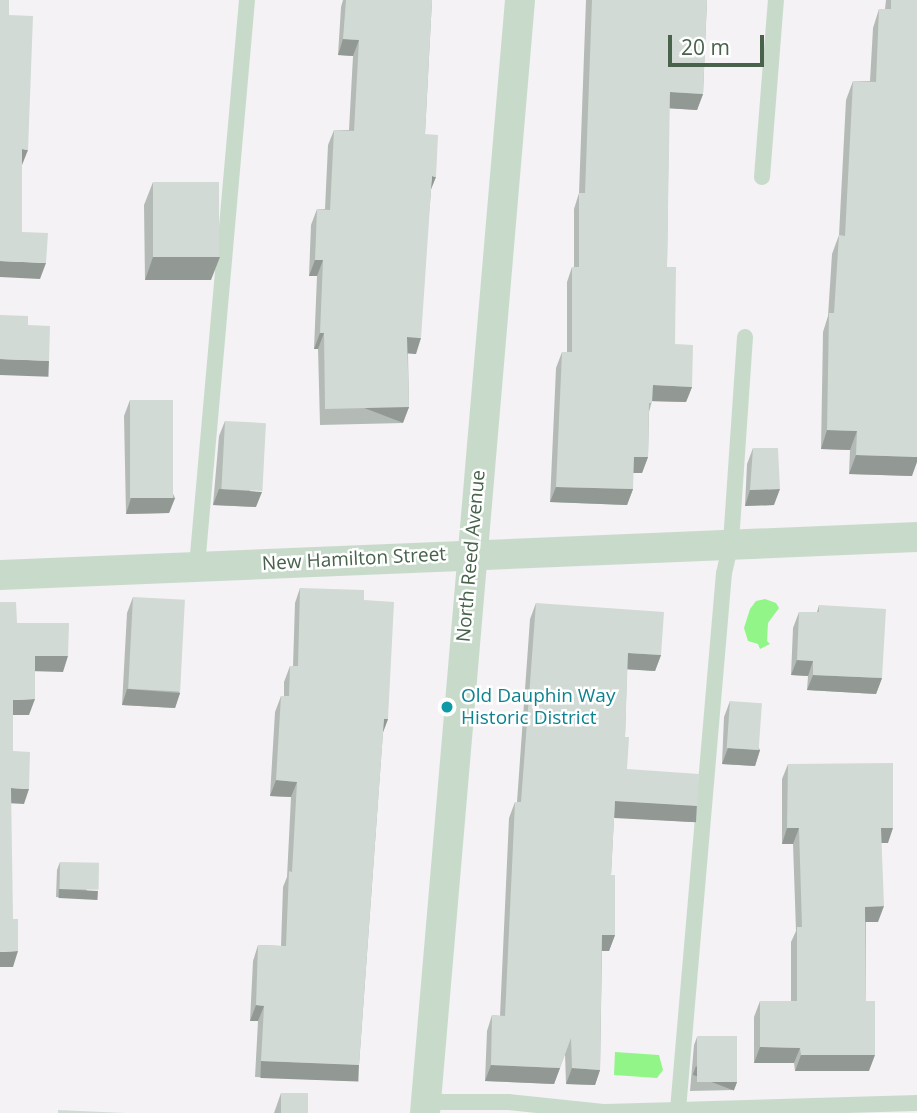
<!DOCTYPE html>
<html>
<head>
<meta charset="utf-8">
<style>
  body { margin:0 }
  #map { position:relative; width:917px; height:1113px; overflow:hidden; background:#f4f2f5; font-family:"Open Sans",sans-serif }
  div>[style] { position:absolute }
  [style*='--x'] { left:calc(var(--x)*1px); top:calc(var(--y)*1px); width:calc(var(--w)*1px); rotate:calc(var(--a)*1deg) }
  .water>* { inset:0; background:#91f687 }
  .lane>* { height:16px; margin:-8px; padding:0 8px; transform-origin:8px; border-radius:8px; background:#c8dbcb }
  .street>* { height:30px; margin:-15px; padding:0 15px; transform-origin:15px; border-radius:15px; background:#c8dbcb }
  .wall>* { inset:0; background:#b4bbb6 }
  .shaded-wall>* { inset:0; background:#929994; transform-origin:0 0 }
  .building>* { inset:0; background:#d1dad4; transform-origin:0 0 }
  .dots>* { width:19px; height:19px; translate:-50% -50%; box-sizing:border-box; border:4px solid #fff; border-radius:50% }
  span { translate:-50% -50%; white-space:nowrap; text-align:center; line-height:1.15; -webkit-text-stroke:5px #fff; paint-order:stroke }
  .street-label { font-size:19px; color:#48624c }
  .culture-label { font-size:19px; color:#0d838f }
  .left { translate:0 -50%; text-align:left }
  .scale { position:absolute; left:668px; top:35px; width:96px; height:32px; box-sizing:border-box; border:4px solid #48624c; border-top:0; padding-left:9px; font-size:21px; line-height:24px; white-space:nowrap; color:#48624c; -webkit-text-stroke:5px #fff; paint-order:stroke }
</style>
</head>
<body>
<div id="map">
  <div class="water">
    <i style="clip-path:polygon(765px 599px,776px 603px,779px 608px,768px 623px,767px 641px,770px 644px,760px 649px,758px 644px,748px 641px,744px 628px,750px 609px,756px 601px)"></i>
    <i style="clip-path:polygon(615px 1052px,659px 1055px,663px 1070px,657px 1078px,614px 1075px)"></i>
  </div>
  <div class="lane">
    <i style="--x:762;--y:177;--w:178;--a:-85.5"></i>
    <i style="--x:745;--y:337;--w:206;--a:93.9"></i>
    <i style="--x:731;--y:543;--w:31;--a:103"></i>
    <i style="--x:724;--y:573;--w:539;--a:94.9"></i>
    <i style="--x:678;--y:1110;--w:239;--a:-1.7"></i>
    <i style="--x:197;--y:566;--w:568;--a:-84.95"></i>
    <i style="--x:426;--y:1102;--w:82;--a:0"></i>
    <i style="--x:508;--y:1102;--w:96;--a:6"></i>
    <i style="--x:603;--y:1112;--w:75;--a:-1.5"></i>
  </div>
  <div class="street">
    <i style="--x:0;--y:575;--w:918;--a:-2.37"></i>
    <i style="--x:425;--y:1113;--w:1117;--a:-85.12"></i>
  </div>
  <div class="wall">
    <i style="clip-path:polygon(343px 0,432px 0,425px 134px,431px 191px,416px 354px,408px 353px,409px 407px,403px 423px,320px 425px,318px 349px,314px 349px,317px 276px,309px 276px,311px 225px,317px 209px,325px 209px,328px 145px,334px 130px,349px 130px,353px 56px,338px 55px,341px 7px)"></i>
    <i style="clip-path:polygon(586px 0,707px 0,703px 94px,697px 110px,669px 108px,667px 267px,675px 344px,692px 387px,686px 402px,652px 401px,649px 412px,648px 457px,642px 473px,633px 473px,633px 489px,627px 505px,550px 502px,556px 368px,562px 352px,567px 352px,567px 282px,572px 267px,574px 267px,574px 209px,579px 193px)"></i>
    <i style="clip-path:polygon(886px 0,917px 0,912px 476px,849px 474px,850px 450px,821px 449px,823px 332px,828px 316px,832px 254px,839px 235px,846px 100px,853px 81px,870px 81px,873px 28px,879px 9px,885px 9px)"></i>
    <i style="clip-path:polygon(153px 182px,211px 280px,145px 280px,144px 205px)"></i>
    <i style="clip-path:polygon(130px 400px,175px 498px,169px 513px,126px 514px,124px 416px)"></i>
    <i style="clip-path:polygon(225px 421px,256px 507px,213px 505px,219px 436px)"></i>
    <i style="clip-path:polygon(753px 448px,774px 505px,745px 506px,747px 464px)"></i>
    <i style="clip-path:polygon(300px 588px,364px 600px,388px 719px,383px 732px,359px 1065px,354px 1081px,255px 1077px,258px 1021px,250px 1021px,253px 961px,258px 945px,281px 946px,283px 887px,287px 877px,291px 797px,270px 796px,275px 712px,281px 696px,284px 696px,284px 682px,290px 666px,293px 666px,295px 603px)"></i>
    <i style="clip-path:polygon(133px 597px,180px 693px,175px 708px,122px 705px,127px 613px)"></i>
    <i style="clip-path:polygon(536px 603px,661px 655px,655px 671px,627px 669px,625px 737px,627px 769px,691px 822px,614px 817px,611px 875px,615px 935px,609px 951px,602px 951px,600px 1070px,595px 1085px,566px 1084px,565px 1054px,554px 1084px,485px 1081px,487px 1031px,492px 1015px,500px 1016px,509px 818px,515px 802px,517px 802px,530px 619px)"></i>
    <i style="clip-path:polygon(819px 605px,882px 678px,876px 694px,807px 690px,808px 676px,791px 675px,793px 628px,799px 612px,817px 612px)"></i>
    <i style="clip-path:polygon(730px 701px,760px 750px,755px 766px,722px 764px,724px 717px)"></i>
    <i style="clip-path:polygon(788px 764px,888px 843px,881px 843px,878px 922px,866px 922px,866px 1001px,869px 1071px,795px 1071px,794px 1063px,754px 1063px,754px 1017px,760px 1001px,791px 1001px,791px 942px,796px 931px,793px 844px,782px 844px,782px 779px)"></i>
    <i style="clip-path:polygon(60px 862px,95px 899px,56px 897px,57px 870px)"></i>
    <i style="clip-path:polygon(697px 1037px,737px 1082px,734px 1090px,690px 1091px,694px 1045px)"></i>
    <i style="clip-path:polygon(281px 1093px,308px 1113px,274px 1113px)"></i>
  </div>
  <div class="shaded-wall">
    <i style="clip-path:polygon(343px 39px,359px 40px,353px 56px,338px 55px)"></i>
    <i style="clip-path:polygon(670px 92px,703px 94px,697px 110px,664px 108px)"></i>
    <i style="clip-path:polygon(22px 149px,28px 150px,22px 165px)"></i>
    <i style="clip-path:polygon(432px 176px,436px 177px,430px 192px)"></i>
    <i style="clip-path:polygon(153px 257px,220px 257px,211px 280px,145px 280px)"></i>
    <i style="clip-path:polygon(315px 260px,323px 260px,317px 276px,309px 276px)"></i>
    <i style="clip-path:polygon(0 261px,46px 263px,40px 279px,0 277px)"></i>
    <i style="clip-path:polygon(320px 333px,324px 333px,318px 349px,314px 349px)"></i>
    <i style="clip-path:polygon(407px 337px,421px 338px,416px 354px,402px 353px)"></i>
    <i style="left:0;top:359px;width:49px;height:16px;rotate:2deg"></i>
    <i style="clip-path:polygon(653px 385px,692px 387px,686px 402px,647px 401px)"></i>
    <i style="left:409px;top:407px;width:17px;height:84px;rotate:111deg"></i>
    <i style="clip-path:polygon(827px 430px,857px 431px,850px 450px,821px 449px)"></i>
    <i style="clip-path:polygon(856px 455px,917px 457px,917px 462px,912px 476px,849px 474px)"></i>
    <i style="clip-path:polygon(634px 457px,648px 457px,642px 473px,628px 473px)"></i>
    <i style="clip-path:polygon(556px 487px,633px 489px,627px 505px,550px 502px)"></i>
    <i style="clip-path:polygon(219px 489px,262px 492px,256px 507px,213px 505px)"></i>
    <i style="clip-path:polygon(780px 489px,774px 505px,745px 506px,750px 490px)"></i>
    <i style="clip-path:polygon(131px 498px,175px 498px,169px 513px,126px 514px)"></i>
    <i style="clip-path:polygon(628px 653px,661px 655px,655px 671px,622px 669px)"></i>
    <i style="clip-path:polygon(35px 656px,68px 656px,63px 672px,29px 671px)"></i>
    <i style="clip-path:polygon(797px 660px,813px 661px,808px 676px,791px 675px)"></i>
    <i style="clip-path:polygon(813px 675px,882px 678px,876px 694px,807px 690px)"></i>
    <i style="clip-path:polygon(127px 689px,180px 693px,175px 708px,122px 705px)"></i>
    <i style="clip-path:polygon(35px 699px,29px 715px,7px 715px,13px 700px)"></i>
    <i style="clip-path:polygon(384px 719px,388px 719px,382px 735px)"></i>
    <i style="clip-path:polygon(728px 748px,760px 750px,755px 766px,722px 764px)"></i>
    <i style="clip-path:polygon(276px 780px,297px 782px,291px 797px,270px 796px)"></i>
    <i style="clip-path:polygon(11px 788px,29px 789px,24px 804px,6px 803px)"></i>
    <i style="left:615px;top:801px;width:82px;height:17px;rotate:3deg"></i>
    <i style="clip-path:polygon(787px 828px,799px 828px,793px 844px,782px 844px)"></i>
    <i style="clip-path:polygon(881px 828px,893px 828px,888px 843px,875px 843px)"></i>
    <i style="left:59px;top:889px;width:39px;height:9px;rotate:3deg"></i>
    <i style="clip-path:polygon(884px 906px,878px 922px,860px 922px,865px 907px)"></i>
    <i style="clip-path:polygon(602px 935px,615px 935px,609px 951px,597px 951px)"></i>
    <i style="clip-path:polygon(18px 951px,13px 967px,0 967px,0 952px)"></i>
    <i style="clip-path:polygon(256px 1005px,264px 1006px,258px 1021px,250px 1021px)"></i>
    <i style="clip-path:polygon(760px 1047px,800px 1048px,794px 1063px,754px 1063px)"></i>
    <i style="clip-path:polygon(801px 1055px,875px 1055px,869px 1071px,795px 1071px)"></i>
    <i style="left:261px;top:1061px;width:98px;height:17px;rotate:2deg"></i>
    <i style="clip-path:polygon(491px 1065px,560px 1068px,554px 1084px,485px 1081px)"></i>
    <i style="clip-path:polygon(572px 1068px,600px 1070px,595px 1085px,566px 1084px)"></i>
    <i style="left:737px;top:1082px;width:9px;height:44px;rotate:111deg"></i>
  </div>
  <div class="building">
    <i style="clip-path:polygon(0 0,9px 0,9px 15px,33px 16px,28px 150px,22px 149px,22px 232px,48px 233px,46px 263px,0 261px)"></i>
    <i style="clip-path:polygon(346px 0,432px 0,425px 134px,438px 135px,436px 177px,432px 176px,421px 338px,407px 337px,409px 407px,325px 409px,324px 333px,320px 333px,323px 260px,315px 260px,317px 209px,330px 210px,334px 130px,354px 131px,359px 40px,343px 39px)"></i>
    <i style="clip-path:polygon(592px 0,707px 0,703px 94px,670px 92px,667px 267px,676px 267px,675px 344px,693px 345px,692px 387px,653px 385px,652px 403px,649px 403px,648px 457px,634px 457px,633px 489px,556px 487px,562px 352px,572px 352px,572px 267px,579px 267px,579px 193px,585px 193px)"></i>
    <i style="clip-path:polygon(891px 0,917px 0,917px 457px,856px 455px,857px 431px,827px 430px,829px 313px,834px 313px,839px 235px,845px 236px,853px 81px,876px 82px,879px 9px,891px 9px)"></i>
    <i style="left:153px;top:182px;width:66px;height:75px"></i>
    <i style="clip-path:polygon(0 315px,28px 316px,28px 325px,50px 326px,49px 361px,0 359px)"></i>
    <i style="left:130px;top:400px;width:43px;height:98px"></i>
    <i style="left:225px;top:421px;width:41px;height:68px;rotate:3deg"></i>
    <i style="clip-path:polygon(753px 448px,778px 448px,780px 489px,750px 490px)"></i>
    <i style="clip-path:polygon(300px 588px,364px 590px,364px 600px,394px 602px,388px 719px,384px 719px,359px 1065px,261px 1061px,264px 1006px,256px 1005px,258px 945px,286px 946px,289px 871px,292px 872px,297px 782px,276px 780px,281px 696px,289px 696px,290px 666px,298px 666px)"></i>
    <i style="left:133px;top:597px;width:52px;height:92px;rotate:3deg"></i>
    <i style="clip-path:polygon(0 602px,16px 602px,17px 623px,69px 623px,68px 656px,35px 656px,35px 699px,13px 700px,13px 751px,30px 752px,29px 789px,11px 788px,13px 919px,18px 919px,18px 951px,0 952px)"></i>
    <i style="clip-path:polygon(536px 603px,664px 612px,661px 655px,628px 653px,625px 737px,629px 737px,627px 769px,699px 774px,697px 806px,615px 801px,611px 875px,615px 875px,615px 935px,602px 935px,600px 1070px,572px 1068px,571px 1038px,560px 1068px,491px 1065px,492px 1015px,505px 1016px,515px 802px,521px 802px)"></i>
    <i style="clip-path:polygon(819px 605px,886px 609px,882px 678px,813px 675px,813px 661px,797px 660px,799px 612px,819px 612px)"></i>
    <i style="left:730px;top:701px;width:32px;height:47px;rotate:4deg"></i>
    <i style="clip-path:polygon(893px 763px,893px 828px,881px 828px,884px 906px,865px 907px,866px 1001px,875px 1001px,875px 1055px,801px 1055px,800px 1048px,760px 1047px,760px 1001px,797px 1001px,797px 927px,802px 927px,799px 828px,787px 828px,788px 764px)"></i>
    <i style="left:60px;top:862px;width:39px;height:27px;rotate:1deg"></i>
    <i style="left:737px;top:1036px;width:46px;height:40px;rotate:90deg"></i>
    <i style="left:281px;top:1093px;width:27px;height:20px"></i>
    <i style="clip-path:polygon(58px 1110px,125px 1113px,58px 1113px)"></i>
  </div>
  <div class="dots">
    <i style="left:447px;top:707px;background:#0f9aa8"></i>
  </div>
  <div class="street-label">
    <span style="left:471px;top:556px;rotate:-85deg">North Reed Avenue</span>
    <span style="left:354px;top:559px;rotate:-3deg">New Hamilton Street</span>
  </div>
  <div class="culture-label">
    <span class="left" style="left:461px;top:707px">Old Dauphin Way<br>Historic District</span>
  </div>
  <div class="scale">20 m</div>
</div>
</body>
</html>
